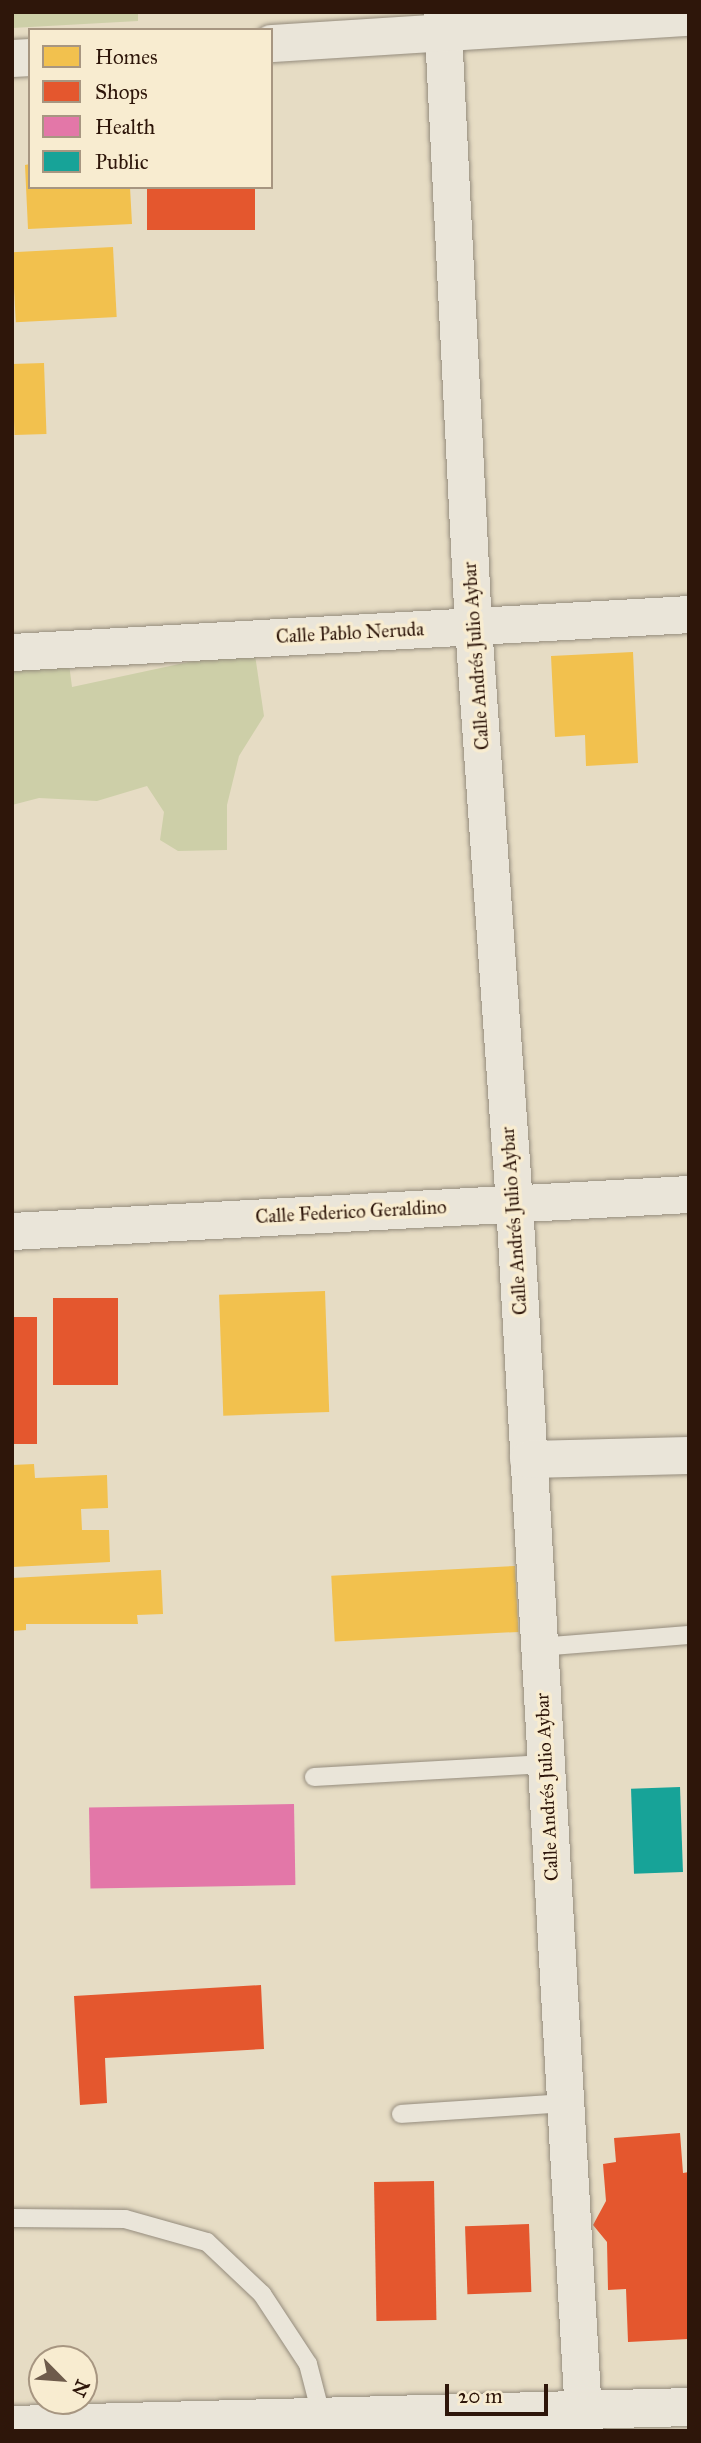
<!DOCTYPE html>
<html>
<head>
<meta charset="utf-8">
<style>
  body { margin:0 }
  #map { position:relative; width:701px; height:2443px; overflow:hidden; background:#e6dcc4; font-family:"IM FELL Great Primer",serif }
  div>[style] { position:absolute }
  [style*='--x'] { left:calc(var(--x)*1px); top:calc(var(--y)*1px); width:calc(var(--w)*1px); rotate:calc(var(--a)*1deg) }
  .green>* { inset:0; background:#cdcfa8 }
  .homes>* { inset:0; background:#f2c14e; transform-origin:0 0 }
  .shops>* { inset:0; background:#e4572e; transform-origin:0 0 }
  .health>* { inset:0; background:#e377a8; transform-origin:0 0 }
  .public>* { inset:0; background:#17a398; transform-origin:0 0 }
  .roads { filter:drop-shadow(0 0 2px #958c7d) drop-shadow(0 0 2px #958c7d) }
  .service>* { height:18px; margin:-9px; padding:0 9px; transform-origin:9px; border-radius:9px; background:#eae5d9 }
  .minor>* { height:37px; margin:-18.5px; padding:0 18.5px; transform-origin:18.5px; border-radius:18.5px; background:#eae5d9 }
  .secondary>* { height:38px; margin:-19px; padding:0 19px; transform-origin:19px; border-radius:19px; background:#eae5d9 }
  span { translate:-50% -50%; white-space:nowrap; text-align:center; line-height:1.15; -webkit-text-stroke:7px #f8ecd0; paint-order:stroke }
  .street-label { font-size:19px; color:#2e160a }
  .frame { position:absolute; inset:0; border:14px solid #2e160a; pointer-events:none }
  .legend { position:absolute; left:28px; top:28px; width:245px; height:161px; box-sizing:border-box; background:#f8ecd0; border:2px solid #a79681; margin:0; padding:9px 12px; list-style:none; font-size:21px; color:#2e160a }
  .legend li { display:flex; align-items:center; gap:14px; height:35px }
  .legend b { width:35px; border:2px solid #a79681 }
  .north { position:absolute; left:28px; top:2345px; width:70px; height:70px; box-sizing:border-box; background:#f8ecd0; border:2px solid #a79681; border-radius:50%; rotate:115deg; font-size:19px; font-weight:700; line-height:28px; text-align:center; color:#2e160a }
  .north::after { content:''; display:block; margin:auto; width:24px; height:32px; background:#6e5b4b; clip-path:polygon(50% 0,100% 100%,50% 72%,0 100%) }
  .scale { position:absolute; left:445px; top:2384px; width:103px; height:32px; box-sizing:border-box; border:4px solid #2e160a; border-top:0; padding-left:9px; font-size:21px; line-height:24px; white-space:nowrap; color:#2e160a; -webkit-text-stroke:5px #f8ecd0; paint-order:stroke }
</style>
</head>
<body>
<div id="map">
  <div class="green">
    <i style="clip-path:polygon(12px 12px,138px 12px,138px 21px,12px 28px)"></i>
    <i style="clip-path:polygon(254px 648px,264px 716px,239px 756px,227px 805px,227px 850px,178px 851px,160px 840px,164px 812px,147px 786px,97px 801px,39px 798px,12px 805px,12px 665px,68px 656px,72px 687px)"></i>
  </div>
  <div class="homes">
    <i style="clip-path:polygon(30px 164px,30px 187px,130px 187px,132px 224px,28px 229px,25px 165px)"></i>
    <i style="left:113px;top:247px;width:70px;height:101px;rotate:87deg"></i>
    <i style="left:44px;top:363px;width:71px;height:32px;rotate:88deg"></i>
    <i style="clip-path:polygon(633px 652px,638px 763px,586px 766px,585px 735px,555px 737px,551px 656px)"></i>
    <i style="left:325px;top:1291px;width:121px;height:106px;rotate:88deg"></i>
    <i style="clip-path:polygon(34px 1464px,35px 1478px,107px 1475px,108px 1508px,81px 1509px,82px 1530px,109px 1530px,110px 1562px,12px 1567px,12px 1465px)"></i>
    <i style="left:515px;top:1566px;width:66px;height:184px;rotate:87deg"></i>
    <i style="clip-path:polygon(161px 1570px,163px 1614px,137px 1615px,138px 1624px,26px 1624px,26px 1630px,12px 1631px,12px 1578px)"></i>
  </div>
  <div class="shops">
    <i style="left:147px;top:187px;width:108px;height:43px"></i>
    <i style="left:53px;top:1298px;width:65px;height:87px"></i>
    <i style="left:12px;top:1317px;width:25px;height:127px"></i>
    <i style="clip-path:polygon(261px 1985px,264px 2049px,105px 2058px,107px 2103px,80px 2105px,74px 1996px)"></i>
    <i style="clip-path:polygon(680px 2133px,683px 2173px,689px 2172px,689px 2339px,628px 2342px,626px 2289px,608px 2290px,607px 2242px,593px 2225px,606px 2201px,603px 2164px,616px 2162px,614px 2138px)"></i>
    <i style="left:434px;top:2181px;width:139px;height:60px;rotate:89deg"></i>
    <i style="left:529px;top:2224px;width:68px;height:64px;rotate:88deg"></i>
  </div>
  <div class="health">
    <i style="left:294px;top:1804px;width:81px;height:205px;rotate:89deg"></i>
  </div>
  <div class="public">
    <i style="left:680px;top:1787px;width:85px;height:49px;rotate:88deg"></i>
  </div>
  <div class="roads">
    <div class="service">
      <i style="--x:539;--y:1647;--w:150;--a:-4.6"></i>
      <i style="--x:314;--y:1777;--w:232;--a:-3.2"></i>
      <i style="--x:401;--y:2114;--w:164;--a:-3.8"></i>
      <i style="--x:12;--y:2218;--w:113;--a:0.5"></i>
      <i style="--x:125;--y:2219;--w:85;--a:15.7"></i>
      <i style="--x:207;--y:2242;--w:76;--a:43.4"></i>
      <i style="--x:262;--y:2294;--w:84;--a:56.7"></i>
      <i style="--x:308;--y:2364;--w:56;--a:75.5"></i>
    </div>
    <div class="minor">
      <i style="--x:442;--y:12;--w:615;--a:87.11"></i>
      <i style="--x:473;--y:626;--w:578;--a:85.94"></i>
      <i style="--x:514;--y:1203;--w:1230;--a:86.74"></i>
      <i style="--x:271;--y:43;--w:419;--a:-3.6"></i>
      <i style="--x:12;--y:58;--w:18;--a:-3"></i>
      <i style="--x:12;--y:652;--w:678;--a:-3.21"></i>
      <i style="--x:12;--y:1231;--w:678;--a:-3.13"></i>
      <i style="--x:528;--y:1459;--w:161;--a:-1.4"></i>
    </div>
    <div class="secondary">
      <i style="--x:12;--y:2425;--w:677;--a:-1.52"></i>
    </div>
  </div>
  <div class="street-label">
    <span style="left:350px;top:633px;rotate:-3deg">Calle Pablo Neruda</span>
    <span style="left:476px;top:656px;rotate:-94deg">Calle Andrés Julio Aybar</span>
    <span style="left:351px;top:1212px;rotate:-3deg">Calle Federico Geraldino</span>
    <span style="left:514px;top:1221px;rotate:-94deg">Calle Andrés Julio Aybar</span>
    <span style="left:547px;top:1787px;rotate:-93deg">Calle Andrés Julio Aybar</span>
  </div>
  <div class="frame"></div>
  <ul class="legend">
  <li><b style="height:19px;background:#f2c14e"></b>Homes</li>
  <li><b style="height:19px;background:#e4572e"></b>Shops</li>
  <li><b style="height:19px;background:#e377a8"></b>Health</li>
  <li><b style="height:19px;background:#17a398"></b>Public</li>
  </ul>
  <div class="north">N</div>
  <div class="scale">20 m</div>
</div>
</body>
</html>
